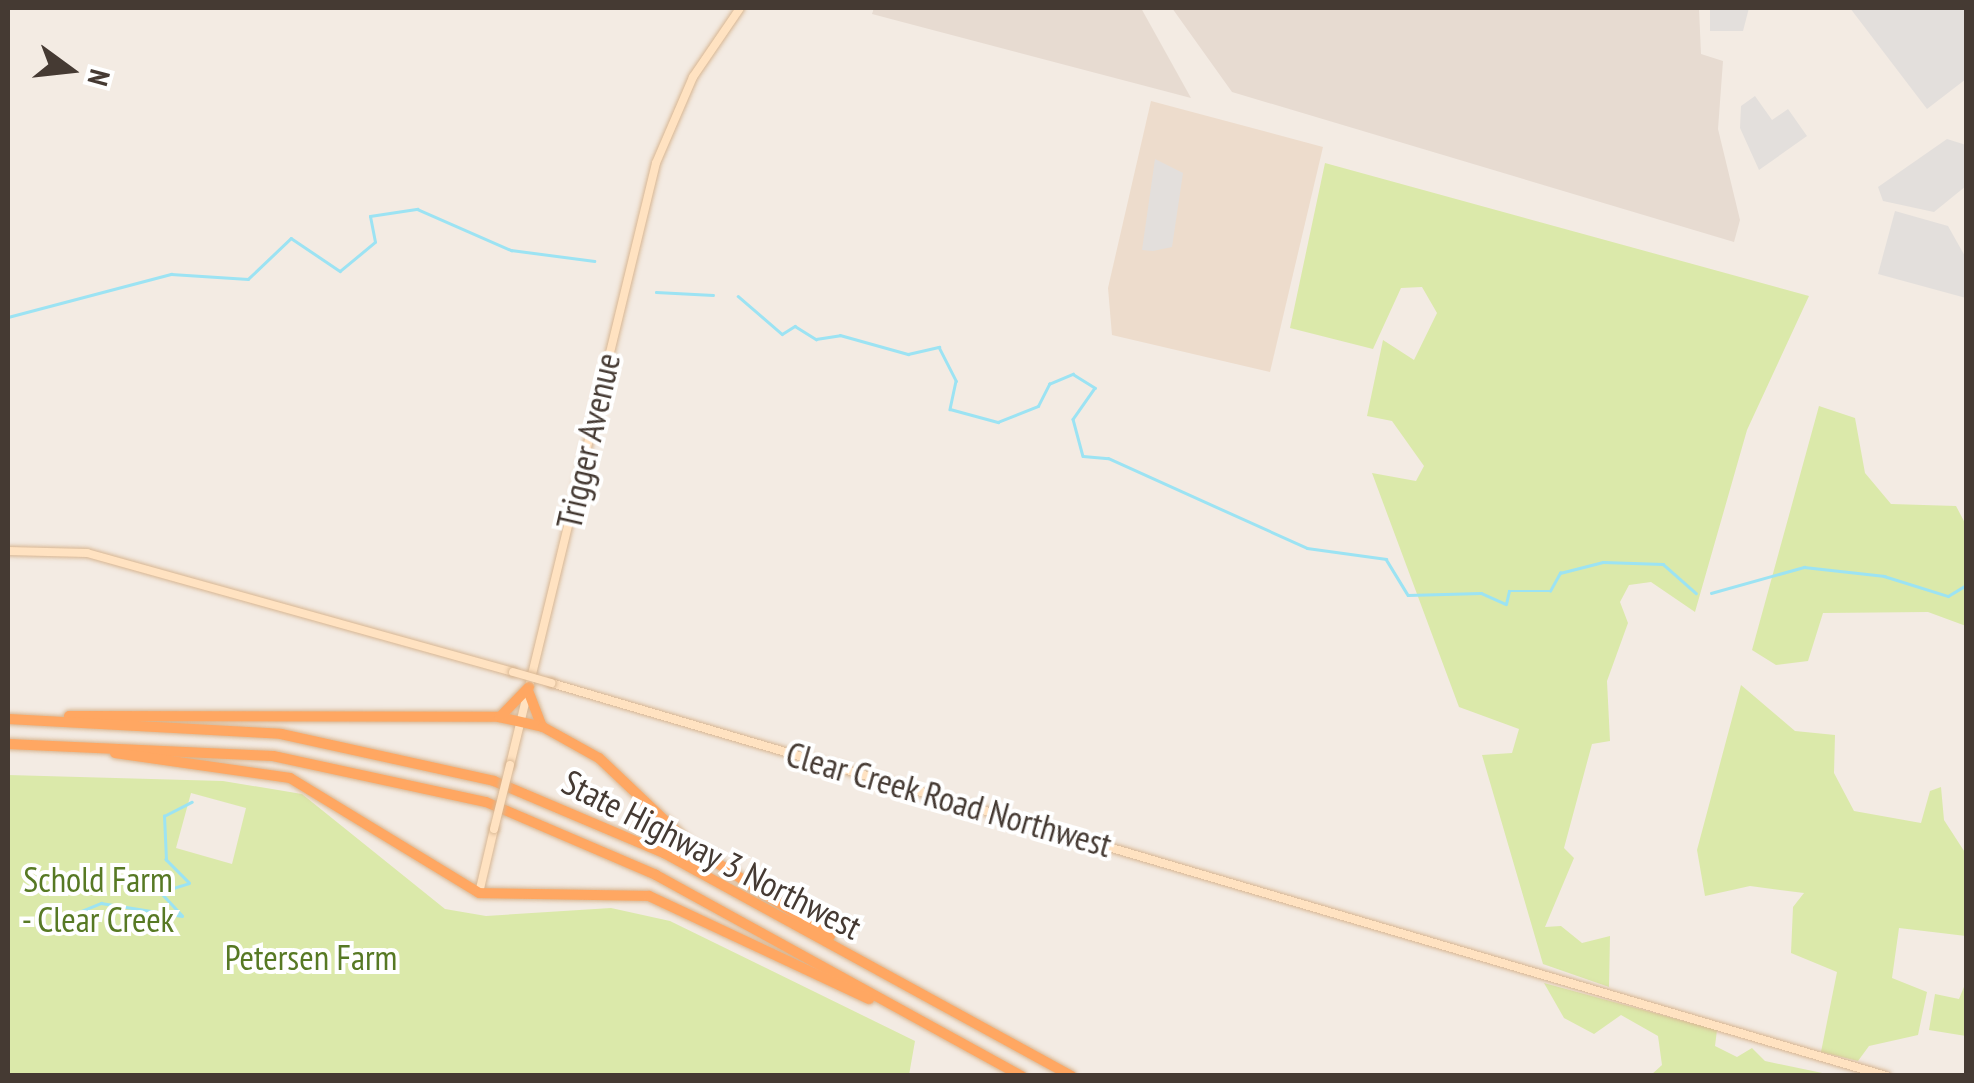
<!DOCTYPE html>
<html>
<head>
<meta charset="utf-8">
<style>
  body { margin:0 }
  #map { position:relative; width:1974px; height:1083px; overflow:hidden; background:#f3ebe3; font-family:"PT Sans Narrow",sans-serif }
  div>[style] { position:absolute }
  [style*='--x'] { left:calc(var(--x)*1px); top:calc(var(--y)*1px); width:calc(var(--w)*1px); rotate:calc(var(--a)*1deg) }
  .residential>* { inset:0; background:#e7dbd1 }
  .education>* { inset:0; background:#eddccc }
  .green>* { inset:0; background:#dbe9aa }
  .parking>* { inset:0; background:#e3dfdc }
  .stream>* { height:2.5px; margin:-1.25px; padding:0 1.25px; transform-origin:1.25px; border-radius:1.25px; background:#9ce3f3 }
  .roads { filter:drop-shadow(0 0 2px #d8b692) drop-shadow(0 0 2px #d8b692) }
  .secondary>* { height:8px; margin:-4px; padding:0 4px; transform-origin:4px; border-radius:4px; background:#ffe2c1 }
  .motorway>* { height:10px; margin:-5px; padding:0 5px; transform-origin:5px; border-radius:5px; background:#ffa762 }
  .bridges { filter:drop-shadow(0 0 2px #d8b692) drop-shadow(0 0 2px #d8b692) }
  .secondary-bridge>* { height:8px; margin:-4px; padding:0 4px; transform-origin:4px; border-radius:4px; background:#ffe2c1 }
  span { translate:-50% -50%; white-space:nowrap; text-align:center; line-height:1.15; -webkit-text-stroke:8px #fff; paint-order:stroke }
  .street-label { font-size:35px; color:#453a33 }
  .park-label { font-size:35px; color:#577924 }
  .frame { position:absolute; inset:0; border:10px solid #453a33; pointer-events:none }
  .north { position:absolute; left:20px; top:20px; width:100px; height:100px; -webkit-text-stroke:8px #fff; paint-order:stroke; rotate:105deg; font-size:28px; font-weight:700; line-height:40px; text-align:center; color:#453a33 }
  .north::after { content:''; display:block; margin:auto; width:35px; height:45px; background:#453a33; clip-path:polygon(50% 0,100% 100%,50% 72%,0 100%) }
</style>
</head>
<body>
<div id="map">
  <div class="residential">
    <i style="clip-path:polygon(874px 8px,1141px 8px,1191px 98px,872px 14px)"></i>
    <i style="clip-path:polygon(1172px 8px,1699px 8px,1701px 54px,1723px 61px,1718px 129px,1740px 220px,1734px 242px,1232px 92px)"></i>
  </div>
  <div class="education">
    <i style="clip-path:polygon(1151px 101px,1323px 147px,1270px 372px,1112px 335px,1108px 288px)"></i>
  </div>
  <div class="green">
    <i style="clip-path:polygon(1325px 163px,1809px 296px,1747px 430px,1695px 612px,1651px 582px,1629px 585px,1620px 602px,1628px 623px,1607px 681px,1610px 741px,1592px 744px,1564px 848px,1574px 858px,1545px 927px,1561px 926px,1582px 943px,1610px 936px,1609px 987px,1543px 964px,1482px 755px,1512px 753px,1519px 729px,1459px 707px,1372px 473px,1416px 481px,1424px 466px,1392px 421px,1367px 416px,1383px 340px,1414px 360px,1437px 313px,1422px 287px,1401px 288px,1373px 349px,1290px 328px)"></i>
    <i style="clip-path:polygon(1819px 406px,1855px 418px,1865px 473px,1891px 504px,1956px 506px,1966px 525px,1966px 626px,1928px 612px,1823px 613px,1808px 661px,1776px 665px,1752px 650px)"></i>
    <i style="clip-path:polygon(1741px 685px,1795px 731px,1835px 735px,1834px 773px,1854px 811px,1921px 823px,1930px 791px,1941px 787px,1944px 820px,1966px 854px,1966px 936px,1899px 928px,1892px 978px,1927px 992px,1918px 1035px,1869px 1046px,1858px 1061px,1821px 1052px,1837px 972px,1791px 953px,1793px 907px,1804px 893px,1750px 886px,1705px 896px,1697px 850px)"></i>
    <i style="clip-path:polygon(evenodd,8px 775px,223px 781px,302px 794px,445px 909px,486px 916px,611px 908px,670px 921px,915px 1041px,909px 1075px,8px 1075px,8px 775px,191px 793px,246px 808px,232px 864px,176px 848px,191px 793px)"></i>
    <i style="clip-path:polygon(1966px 982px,1966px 1036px,1929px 1030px,1935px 994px,1959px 999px)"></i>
    <i style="clip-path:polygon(1544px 983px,1717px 1030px,1715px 1046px,1737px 1057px,1752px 1048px,1765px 1061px,1832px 1075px,1651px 1075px,1662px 1065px,1658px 1036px,1621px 1015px,1594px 1034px,1564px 1018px)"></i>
  </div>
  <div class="parking">
    <i style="clip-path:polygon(1710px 8px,1749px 8px,1743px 31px,1710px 31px)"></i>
    <i style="clip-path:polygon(1850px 8px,1966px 8px,1966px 79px,1927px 109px)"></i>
    <i style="clip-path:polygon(1755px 96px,1772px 120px,1788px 109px,1807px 136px,1759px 170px,1740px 128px,1741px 106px)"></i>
    <i style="clip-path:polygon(1947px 139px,1966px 145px,1966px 186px,1934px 212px,1883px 201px,1878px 187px)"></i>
    <i style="clip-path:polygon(1155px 159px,1183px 173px,1172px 247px,1153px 251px,1142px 250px)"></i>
    <i style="clip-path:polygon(1895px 211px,1948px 226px,1966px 258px,1966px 298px,1878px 274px)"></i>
  </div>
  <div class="stream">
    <i style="--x:656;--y:292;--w:57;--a:3"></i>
    <i style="--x:738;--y:296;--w:58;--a:40.8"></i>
    <i style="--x:782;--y:334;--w:15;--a:-32"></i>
    <i style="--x:795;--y:326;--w:25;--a:32"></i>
    <i style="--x:816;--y:339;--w:24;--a:-9"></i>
    <i style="--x:840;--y:335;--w:71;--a:15.6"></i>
    <i style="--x:908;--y:354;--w:32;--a:-13"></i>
    <i style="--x:939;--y:347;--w:38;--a:63"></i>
    <i style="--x:956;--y:381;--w:29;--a:102"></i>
    <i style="--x:950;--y:409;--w:50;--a:15.2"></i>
    <i style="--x:998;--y:422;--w:43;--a:-21.8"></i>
    <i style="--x:1038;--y:406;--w:25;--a:-63"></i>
    <i style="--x:1049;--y:384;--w:26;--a:-23"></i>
    <i style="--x:1073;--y:374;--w:26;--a:32"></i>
    <i style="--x:1095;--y:388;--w:38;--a:125"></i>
    <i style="--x:1073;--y:419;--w:38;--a:75"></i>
    <i style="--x:1083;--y:456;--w:25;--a:5"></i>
    <i style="--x:1108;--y:458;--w:218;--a:24.3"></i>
    <i style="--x:1307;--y:548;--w:80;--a:7.9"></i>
    <i style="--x:1386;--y:559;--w:42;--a:58.6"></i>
    <i style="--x:1408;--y:595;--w:73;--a:-1.6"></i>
    <i style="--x:1481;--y:593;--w:27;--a:24"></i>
    <i style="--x:1506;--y:604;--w:13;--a:-77"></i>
    <i style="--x:1509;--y:591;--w:41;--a:0"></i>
    <i style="--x:1550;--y:591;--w:21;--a:-61"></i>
    <i style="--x:1560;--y:573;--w:44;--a:-14.3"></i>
    <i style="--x:1603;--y:562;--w:60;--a:1.9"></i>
    <i style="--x:1663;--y:564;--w:44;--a:41.3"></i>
    <i style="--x:8;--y:317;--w:169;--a:-14.8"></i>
    <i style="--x:171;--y:274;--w:77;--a:3.7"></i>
    <i style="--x:248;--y:279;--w:59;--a:-43.6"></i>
    <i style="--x:291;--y:238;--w:59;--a:34"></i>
    <i style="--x:340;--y:271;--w:45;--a:-39.6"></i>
    <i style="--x:375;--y:242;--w:26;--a:-101"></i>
    <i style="--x:370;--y:216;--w:48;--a:-8.5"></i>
    <i style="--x:417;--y:209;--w:103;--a:23.6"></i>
    <i style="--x:511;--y:250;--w:84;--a:7.5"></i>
    <i style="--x:1711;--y:593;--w:97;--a:-15.6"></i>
    <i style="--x:1804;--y:567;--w:81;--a:6.4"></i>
    <i style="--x:1884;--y:576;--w:67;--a:17.4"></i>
    <i style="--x:1948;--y:596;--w:21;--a:-31"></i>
    <i style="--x:57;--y:921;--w:48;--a:-22.2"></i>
    <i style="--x:101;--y:903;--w:82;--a:9.1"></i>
    <i style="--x:182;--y:916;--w:33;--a:-133"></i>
    <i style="--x:160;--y:892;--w:30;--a:-17"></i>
    <i style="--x:189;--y:883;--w:33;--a:-135"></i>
    <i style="--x:166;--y:860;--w:44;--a:-92.6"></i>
    <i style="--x:164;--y:816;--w:31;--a:-27"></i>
  </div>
  <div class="roads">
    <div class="secondary">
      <i style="--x:8;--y:551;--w:79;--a:1.5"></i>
      <i style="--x:87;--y:553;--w:442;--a:15.6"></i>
      <i style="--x:551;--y:683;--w:1392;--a:16.4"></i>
      <i style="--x:510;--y:765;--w:619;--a:-76.37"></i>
      <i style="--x:656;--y:163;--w:94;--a:-66.7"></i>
      <i style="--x:693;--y:77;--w:83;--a:-55.7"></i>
      <i style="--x:479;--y:893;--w:66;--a:-76.8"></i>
    </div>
    <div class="motorway">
      <i style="--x:529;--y:693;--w:36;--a:69"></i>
      <i style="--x:69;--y:716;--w:430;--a:0.1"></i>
      <i style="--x:499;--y:717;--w:45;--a:12.8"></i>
      <i style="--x:543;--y:727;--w:64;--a:29"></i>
      <i style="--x:599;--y:758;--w:131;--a:43.5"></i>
      <i style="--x:694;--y:848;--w:162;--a:32.9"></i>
      <i style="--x:500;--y:717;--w:42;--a:-46"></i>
      <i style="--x:8;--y:719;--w:273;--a:3.1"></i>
      <i style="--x:281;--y:734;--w:218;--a:12.4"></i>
      <i style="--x:494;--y:781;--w:185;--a:23"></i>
      <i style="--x:664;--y:853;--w:464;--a:28.7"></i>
      <i style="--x:8;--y:744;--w:265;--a:2.6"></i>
      <i style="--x:273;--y:756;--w:218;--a:12.2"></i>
      <i style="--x:486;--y:802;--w:185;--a:23.2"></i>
      <i style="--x:656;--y:875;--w:417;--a:28.8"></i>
      <i style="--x:115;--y:753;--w:177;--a:8.1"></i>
      <i style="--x:290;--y:778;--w:221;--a:31.3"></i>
      <i style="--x:479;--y:893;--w:170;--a:1"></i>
      <i style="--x:649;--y:896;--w:243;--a:25.1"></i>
    </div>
  </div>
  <div class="bridges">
    <div class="secondary-bridge">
      <i style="--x:513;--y:672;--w:40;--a:16"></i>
      <i style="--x:494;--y:829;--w:66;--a:-76"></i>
    </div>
  </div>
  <div class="street-label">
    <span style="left:588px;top:441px;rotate:-77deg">Trigger Avenue</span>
    <span style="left:949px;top:799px;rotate:16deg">Clear Creek Road Northwest</span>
    <span style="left:712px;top:854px;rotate:27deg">State Highway 3 Northwest</span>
  </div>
  <div class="park-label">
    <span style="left:98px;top:899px">Schold Farm<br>- Clear Creek</span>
    <span style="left:311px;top:957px">Petersen Farm</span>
  </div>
  <div class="frame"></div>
  <div class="north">N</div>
</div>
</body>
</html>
